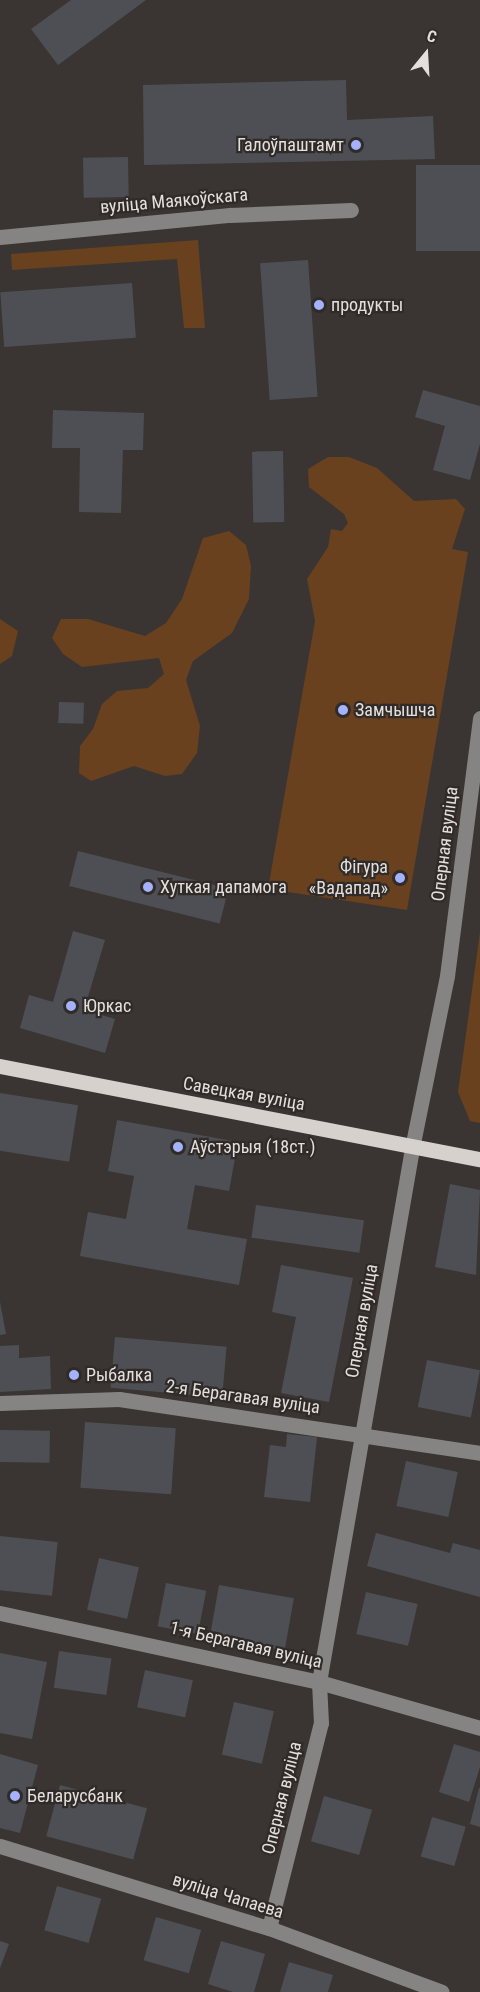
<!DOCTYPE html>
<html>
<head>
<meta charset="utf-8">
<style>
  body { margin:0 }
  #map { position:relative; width:480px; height:1992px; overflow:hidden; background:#3a3532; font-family:"Roboto Condensed",sans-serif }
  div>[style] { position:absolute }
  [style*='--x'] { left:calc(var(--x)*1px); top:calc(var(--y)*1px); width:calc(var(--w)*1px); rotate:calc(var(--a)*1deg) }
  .green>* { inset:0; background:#69411f }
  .building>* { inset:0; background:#4e4f54; transform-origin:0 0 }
  .minor>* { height:15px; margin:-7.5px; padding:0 7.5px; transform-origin:7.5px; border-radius:7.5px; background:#868482 }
  .major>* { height:15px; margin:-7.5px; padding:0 7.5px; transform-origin:7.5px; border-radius:7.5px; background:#d6d1cd }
  .dots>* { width:16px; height:16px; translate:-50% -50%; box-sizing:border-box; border:3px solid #302b28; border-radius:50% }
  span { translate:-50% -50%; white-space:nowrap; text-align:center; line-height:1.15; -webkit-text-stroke:4.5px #302b28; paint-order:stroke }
  .poi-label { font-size:18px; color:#e2dfdd }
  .right { translate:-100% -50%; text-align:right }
  .left { translate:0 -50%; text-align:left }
  .street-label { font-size:18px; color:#e2dfdd }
  .north { position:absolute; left:396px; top:24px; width:60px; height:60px; -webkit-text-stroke:4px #302b28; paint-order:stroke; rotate:18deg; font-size:16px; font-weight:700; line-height:24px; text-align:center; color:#e2dfdd }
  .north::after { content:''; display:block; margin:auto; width:21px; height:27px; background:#e2dfdd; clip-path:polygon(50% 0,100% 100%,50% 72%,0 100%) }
</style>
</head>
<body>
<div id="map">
  <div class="green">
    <i style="clip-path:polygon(198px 240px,205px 328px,184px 328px,177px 259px,12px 270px,11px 254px)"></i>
    <i style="clip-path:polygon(328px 457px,349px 457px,377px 468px,414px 501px,456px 499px,465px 509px,452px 549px,468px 552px,407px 910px,268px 889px,315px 621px,307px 579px,328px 547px,331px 529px,342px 531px,348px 523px,344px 514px,309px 487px,308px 469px)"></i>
    <i style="clip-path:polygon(229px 531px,246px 545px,251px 566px,249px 599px,232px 633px,193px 661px,186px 680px,200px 726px,197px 753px,182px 774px,165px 776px,134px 766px,91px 781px,79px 773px,80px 746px,93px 729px,102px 704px,117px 691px,148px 688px,164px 674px,159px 658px,82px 667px,63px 654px,52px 638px,61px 619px,88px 619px,145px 636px,166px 623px,182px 599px,203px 538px)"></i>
    <i style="clip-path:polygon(0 619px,18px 631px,12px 656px,0 664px)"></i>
    <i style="clip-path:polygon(480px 932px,480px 1123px,470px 1121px,458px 1092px)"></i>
  </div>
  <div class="building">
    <i style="clip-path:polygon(71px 0,146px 0,58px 65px,31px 29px)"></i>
    <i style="clip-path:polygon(346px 80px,347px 120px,433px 116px,435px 159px,144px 165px,143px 85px)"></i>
    <i style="left:128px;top:157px;width:40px;height:45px;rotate:89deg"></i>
    <i style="left:480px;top:165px;width:86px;height:64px;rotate:90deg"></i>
    <i style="left:308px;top:260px;width:137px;height:48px;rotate:86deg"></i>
    <i style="left:132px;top:283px;width:55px;height:132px;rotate:86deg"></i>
    <i style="clip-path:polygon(423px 390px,480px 406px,480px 444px,470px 480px,433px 470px,445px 426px,415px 417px)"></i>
    <i style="clip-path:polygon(53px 410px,144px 413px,143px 450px,123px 450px,121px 513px,79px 512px,80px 448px,52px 448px)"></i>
    <i style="left:283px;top:451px;width:71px;height:31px;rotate:89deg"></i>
    <i style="left:59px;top:702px;width:25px;height:21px;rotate:2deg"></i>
    <i style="left:78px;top:851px;width:155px;height:36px;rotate:14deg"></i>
    <i style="clip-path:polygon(73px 931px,105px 940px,84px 1010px,115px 1019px,105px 1053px,20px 1028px,29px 995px,53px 1002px)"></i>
    <i style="left:0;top:1093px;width:79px;height:57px;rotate:9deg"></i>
    <i style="clip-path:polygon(117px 1120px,238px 1142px,229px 1191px,195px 1185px,187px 1229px,247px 1239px,239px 1285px,80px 1256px,88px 1212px,126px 1219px,134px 1176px,108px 1171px)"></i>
    <i style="clip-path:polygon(450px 1184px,480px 1190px,476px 1275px,435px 1267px)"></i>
    <i style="left:256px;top:1205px;width:109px;height:33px;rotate:8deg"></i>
    <i style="clip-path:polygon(281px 1265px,353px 1278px,329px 1402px,281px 1393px,296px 1317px,272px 1312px)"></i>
    <i style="clip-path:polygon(0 1302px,6px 1334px,0 1335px)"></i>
    <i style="left:115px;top:1337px;width:112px;height:51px;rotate:5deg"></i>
    <i style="clip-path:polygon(19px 1345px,19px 1358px,50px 1356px,51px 1389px,0 1392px,0 1346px)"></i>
    <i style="left:427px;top:1360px;width:54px;height:48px;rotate:11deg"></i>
    <i style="left:85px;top:1422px;width:91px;height:66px;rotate:4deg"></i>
    <i style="left:0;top:1430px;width:50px;height:32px;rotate:1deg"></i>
    <i style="clip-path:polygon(287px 1434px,317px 1437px,310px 1502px,264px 1497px,270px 1445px,286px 1447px)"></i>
    <i style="left:406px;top:1461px;width:53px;height:46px;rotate:12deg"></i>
    <i style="clip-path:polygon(376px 1533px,450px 1553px,453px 1543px,480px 1550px,480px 1597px,367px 1566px)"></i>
    <i style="left:0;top:1536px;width:58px;height:54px;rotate:6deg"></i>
    <i style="left:99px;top:1558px;width:41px;height:53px;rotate:13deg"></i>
    <i style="left:166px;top:1583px;width:41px;height:44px;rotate:11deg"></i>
    <i style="left:219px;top:1585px;width:76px;height:53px;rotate:10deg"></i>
    <i style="left:366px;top:1592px;width:53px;height:43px;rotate:13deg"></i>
    <i style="left:59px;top:1651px;width:53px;height:37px;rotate:8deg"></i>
    <i style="clip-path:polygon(0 1653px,47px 1662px,32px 1739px,0 1733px)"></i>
    <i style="left:145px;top:1670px;width:49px;height:38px;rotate:12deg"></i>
    <i style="left:234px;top:1702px;width:41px;height:54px;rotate:13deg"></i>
    <i style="clip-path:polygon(454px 1744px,480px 1752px,480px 1767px,469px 1802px,439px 1792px)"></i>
    <i style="clip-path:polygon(0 1754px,38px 1765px,20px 1833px,0 1828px)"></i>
    <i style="left:60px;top:1785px;width:90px;height:53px;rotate:15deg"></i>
    <i style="clip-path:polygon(479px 1788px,480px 1788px,480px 1827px,470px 1824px)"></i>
    <i style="left:324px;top:1796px;width:50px;height:47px;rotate:16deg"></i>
    <i style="left:432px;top:1817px;width:35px;height:41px;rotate:16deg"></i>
    <i style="left:57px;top:1886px;width:46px;height:46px;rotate:16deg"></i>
    <i style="left:156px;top:1917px;width:47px;height:45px;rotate:16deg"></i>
    <i style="clip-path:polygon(0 1941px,9px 1944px,0 1968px)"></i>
    <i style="clip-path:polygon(221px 1941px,265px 1954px,254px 1992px,233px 1992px,208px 1984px)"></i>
    <i style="clip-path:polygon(289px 1962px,333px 1975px,328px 1992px,280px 1992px)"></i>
  </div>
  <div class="minor">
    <i style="--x:0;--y:237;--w:231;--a:-5.5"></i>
    <i style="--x:230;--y:215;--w:121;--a:-2.4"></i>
    <i style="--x:0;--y:1403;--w:119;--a:-1.9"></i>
    <i style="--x:119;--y:1399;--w:365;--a:8.5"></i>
    <i style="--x:0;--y:1613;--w:326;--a:12.2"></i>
    <i style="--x:319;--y:1682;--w:167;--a:15.9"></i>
    <i style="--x:0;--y:1846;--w:281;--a:17"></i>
    <i style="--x:269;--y:1928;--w:184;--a:20.3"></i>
    <i style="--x:269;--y:1928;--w:211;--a:-75.8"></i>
    <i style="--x:321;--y:1723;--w:41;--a:-92.8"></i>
    <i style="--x:319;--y:1682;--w:547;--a:-80.11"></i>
    <i style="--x:413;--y:1143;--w:170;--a:-78.5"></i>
    <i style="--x:447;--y:976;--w:260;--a:-82.7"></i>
  </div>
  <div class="major">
    <i style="--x:0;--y:1066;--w:489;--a:11"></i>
  </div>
  <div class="dots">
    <i style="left:356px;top:145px;background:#a4b2fc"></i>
    <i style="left:319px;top:305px;background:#a4b2fc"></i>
    <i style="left:343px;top:710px;background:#a4b2fc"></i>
    <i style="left:400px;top:878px;background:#a4b2fc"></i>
    <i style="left:148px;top:887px;background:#a4b2fc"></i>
    <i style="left:71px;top:1006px;background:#a4b2fc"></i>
    <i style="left:178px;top:1147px;background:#a4b2fc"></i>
    <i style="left:74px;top:1375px;background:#a4b2fc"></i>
    <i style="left:15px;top:1796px;background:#a4b2fc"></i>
  </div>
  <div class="poi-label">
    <span class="right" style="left:344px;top:145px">Галоўпаштамт</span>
    <span class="left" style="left:331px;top:305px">продукты</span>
    <span class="left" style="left:355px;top:710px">Замчышча</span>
    <span class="right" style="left:388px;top:878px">Фігура<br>«Вадапад»</span>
    <span class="left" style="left:160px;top:887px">Хуткая дапамога</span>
    <span class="left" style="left:83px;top:1006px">Юркас</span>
    <span class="left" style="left:190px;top:1147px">Аўстэрыя (18ст.)</span>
    <span class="left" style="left:86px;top:1375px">Рыбалка</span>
    <span class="left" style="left:27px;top:1796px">Беларусбанк</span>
  </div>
  <div class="street-label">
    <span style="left:174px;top:201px;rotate:-5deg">вуліца Маякоўскага</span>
    <span style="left:445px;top:844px;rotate:-83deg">Оперная вуліца</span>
    <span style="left:244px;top:1094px;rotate:10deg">Савецкая вуліца</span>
    <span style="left:362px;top:1321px;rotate:-80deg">Оперная вуліца</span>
    <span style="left:243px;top:1397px;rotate:8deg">2-я Берагавая вуліца</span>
    <span style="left:246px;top:1645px;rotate:13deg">1-я Берагавая вуліца</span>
    <span style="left:282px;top:1798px;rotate:-76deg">Оперная вуліца</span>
    <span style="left:228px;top:1896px;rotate:17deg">вуліца Чапаева</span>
  </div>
  <div class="north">С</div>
</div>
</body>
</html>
